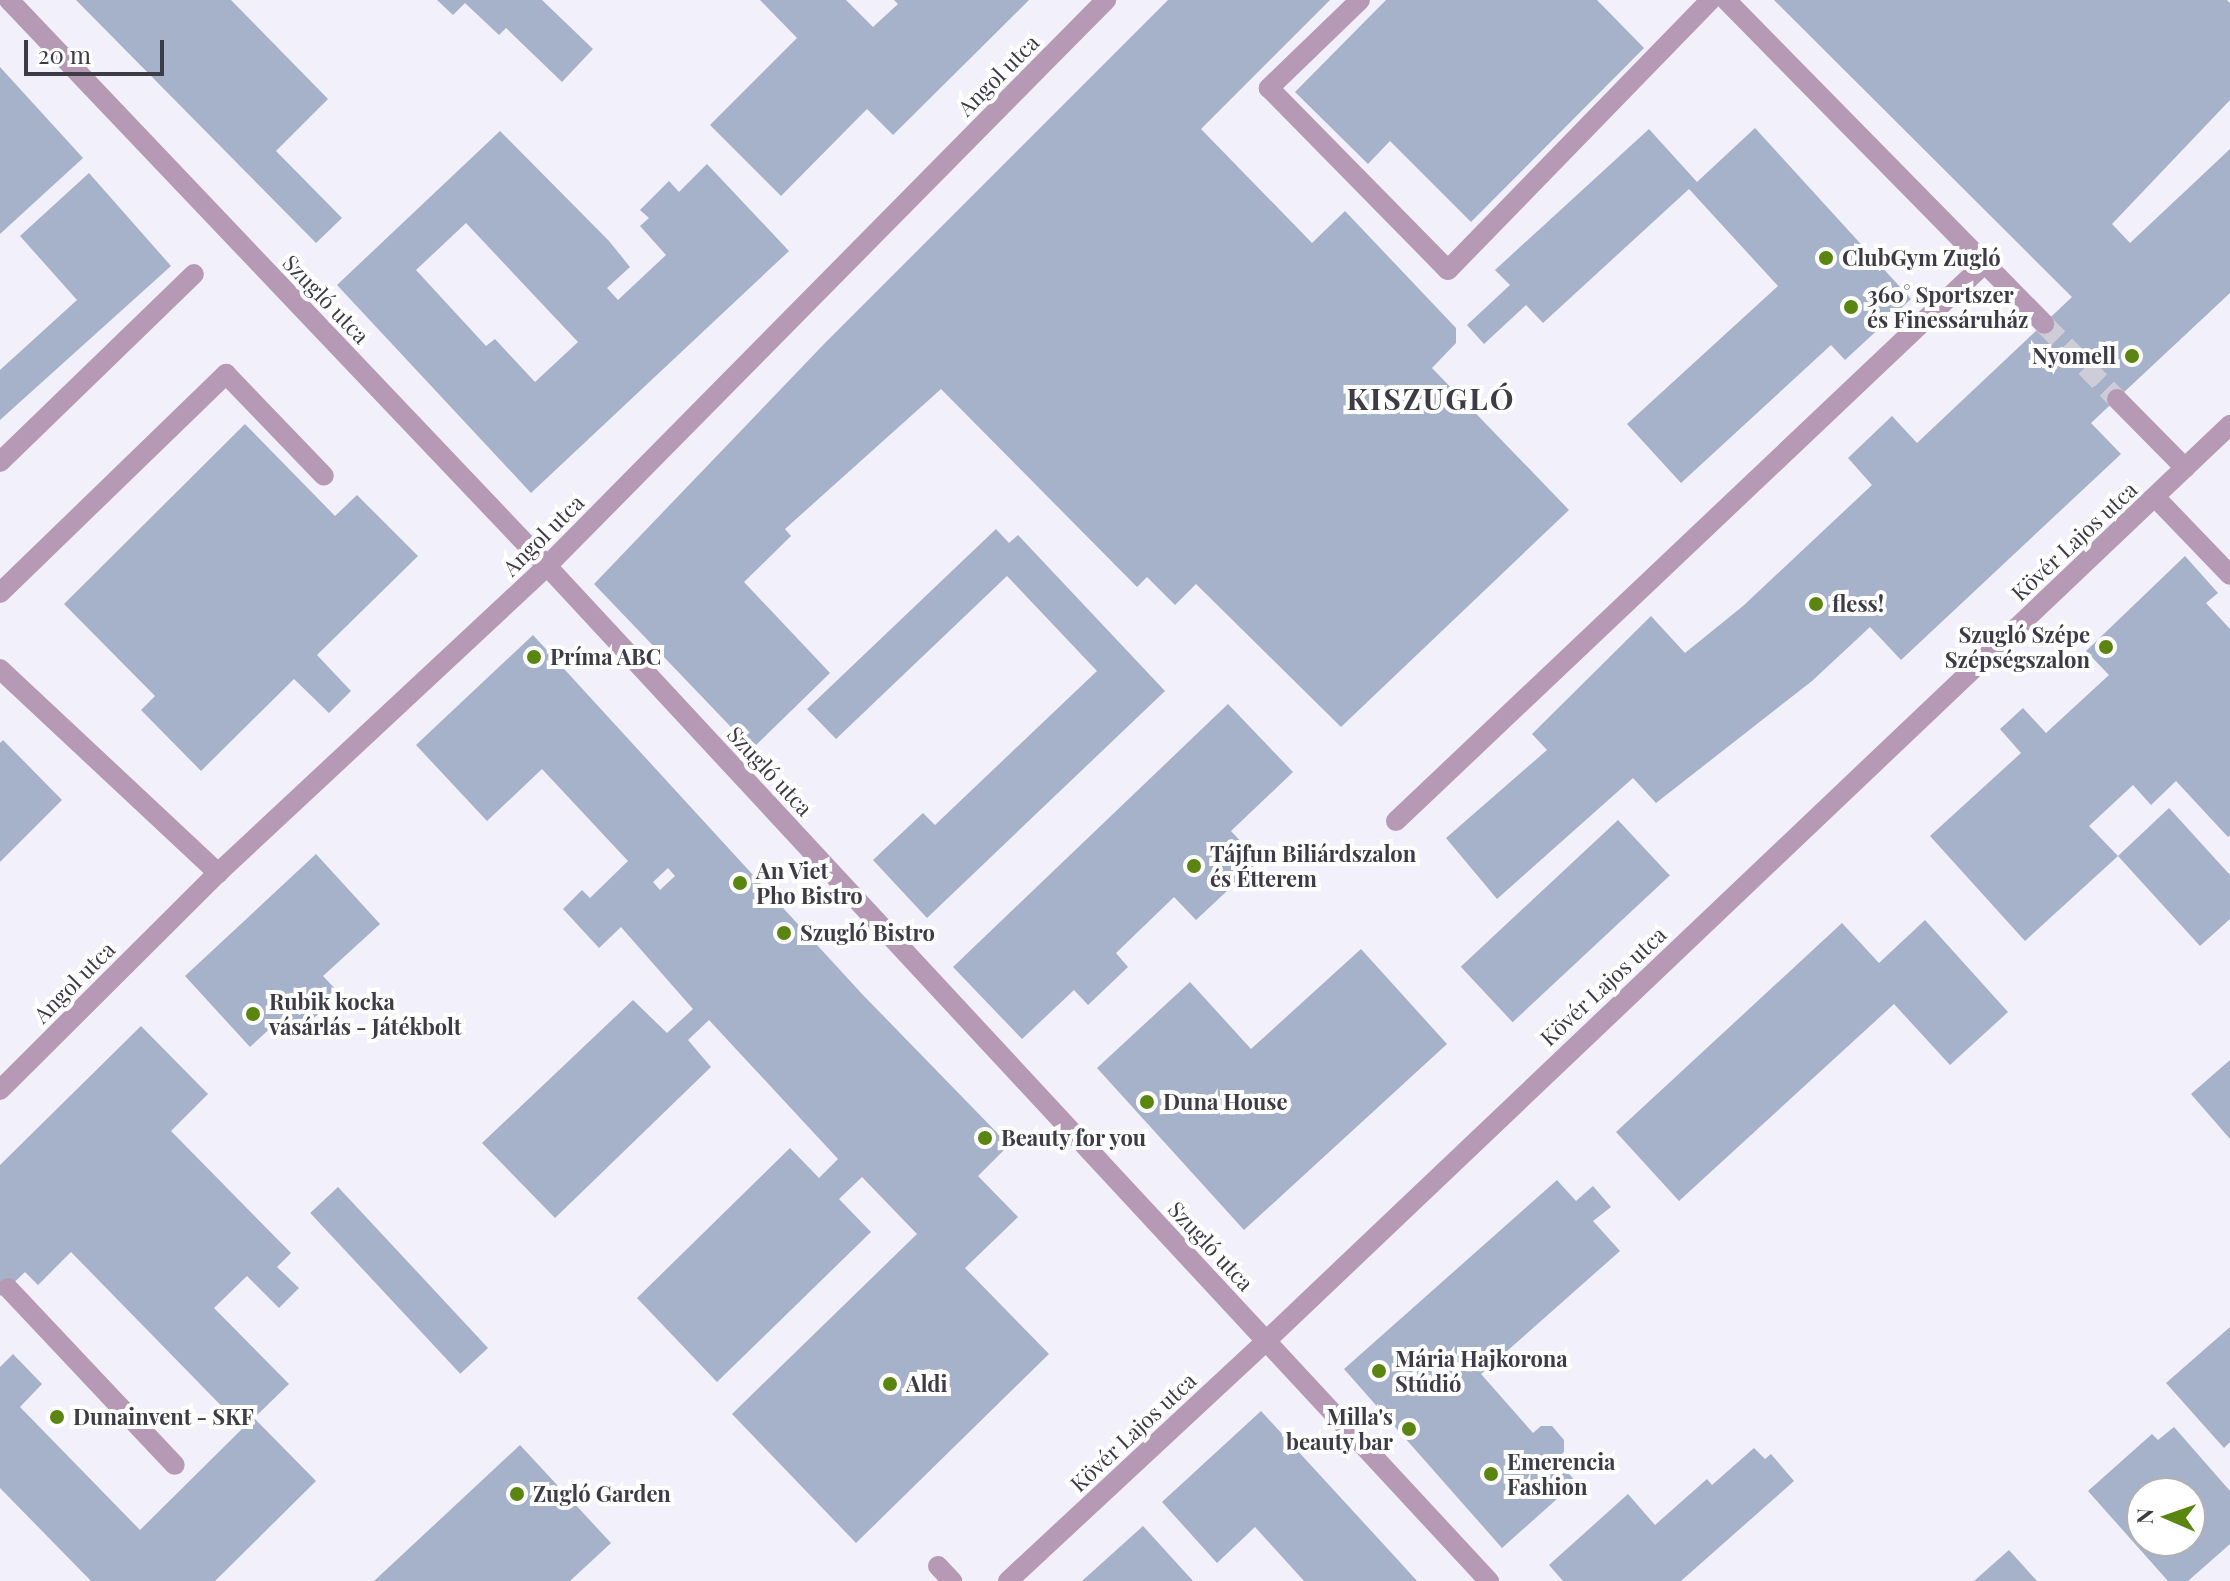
<!DOCTYPE html>
<html>
<head>
<meta charset="utf-8">
<style>
  body { margin:0 }
  #map { position:relative; width:2230px; height:1581px; overflow:hidden; background:#f2f0fb; font-family:"Playfair Display",serif }
  div>[style] { position:absolute }
  [style*='--x'] { left:calc(var(--x)*1px); top:calc(var(--y)*1px); width:calc(var(--w)*1px); rotate:calc(var(--a)*1deg) }
  .building>* { inset:0; background:#a5b2ca; transform-origin:0 0 }
  .minor-tunnel>* { height:20px; margin-top:-10px; transform-origin:0; background:repeating-linear-gradient(90deg,#ceccd7 0 20px,transparent 0 30px) }
  .minor>* { height:20px; margin:-10px; padding:0 10px; transform-origin:10px; border-radius:10px; background:#b69ab5 }
  .dots>* { width:22px; height:22px; translate:-50% -50%; box-sizing:border-box; border:4px solid #fff; border-radius:50% }
  span { translate:-50% -50%; white-space:nowrap; text-align:center; line-height:1.15; -webkit-text-stroke:8px #fff; paint-order:stroke }
  .street-label { font-size:22px; color:#3d3b45 }
  .poi-label { font-size:22px; color:#3d3b45; font-weight:700 }
  .left { translate:0 -50%; text-align:left }
  .right { translate:-100% -50%; text-align:right }
  .district-label { font-size:30px; color:#3d3b45; font-weight:700; letter-spacing:2px }
  .north { position:absolute; left:2126px; top:1477px; width:80px; height:80px; box-sizing:border-box; background:#fff; border:2px solid #b1b1b5; border-radius:50%; rotate:272deg; font-size:22px; font-weight:700; line-height:32px; text-align:center; color:#3d3b45 }
  .north::after { content:''; display:block; margin:auto; width:28px; height:36px; background:#5a8510; clip-path:polygon(50% 0,100% 100%,50% 72%,0 100%) }
  .scale { position:absolute; left:24px; top:40px; width:140px; height:36px; box-sizing:border-box; border:4px solid #3d3b45; border-top:0; padding-left:10px; font-size:24px; line-height:28px; white-space:nowrap; color:#3d3b45; -webkit-text-stroke:6px #fff; paint-order:stroke }
</style>
</head>
<body>
<div id="map">
  <div class="building">
    <i style="clip-path:polygon(76px 0,231px 0,328px 99px,276px 151px,342px 218px,316px 243px)"></i>
    <i style="clip-path:polygon(437px 0,542px 0,593px 49px,562px 82px,506px 28px,499px 35px,465px 3px,453px 15px)"></i>
    <i style="clip-path:polygon(760px 0,846px 0,873px 27px,898px 4px,894px 0,1029px 0,893px 135px,867px 109px,781px 196px,710px 125px,797px 38px)"></i>
    <i style="clip-path:polygon(1168px 0,1330px 0,1201px 129px,1312px 243px,1345px 211px,1456px 328px,1456px 343px,1432px 368px,1569px 510px,1341px 727px,1196px 584px,1175px 605px,1147px 577px,1137px 587px,941px 389px,785px 529px,791px 536px,744px 582px,830px 673px,752px 749px,594px 584px,825px 343px)"></i>
    <i style="clip-path:polygon(1386px 0,1597px 0,1644px 48px,1471px 222px,1390px 141px,1368px 164px,1295px 92px)"></i>
    <i style="clip-path:polygon(1774px 0,2227px 0,2230px 3px,2230px 100px,2112px 224px,2130px 243px,2230px 149px,2230px 293px,2091px 423px,2121px 454px,1901px 660px,1870px 627px,1812px 681px,1656px 803px,1633px 778px,1497px 899px,1446px 838px,1547px 750px,1532px 734px,1651px 616px,1685px 653px,1743px 606px,1872px 485px,1848px 458px,1892px 416px,1917px 443px,2072px 297px)"></i>
    <i style="clip-path:polygon(0 67px,83px 158px,0 234px)"></i>
    <i style="clip-path:polygon(1755px 128px,1911px 299px,1845px 360px,1831px 345px,1681px 483px,1627px 424px,1778px 286px,1689px 189px,1543px 323px,1526px 305px,1484px 344px,1467px 325px,1510px 285px,1495px 270px,1649px 129px,1697px 182px)"></i>
    <i style="clip-path:polygon(evenodd,500px 131px,609px 241px,630px 267px,607px 288px,618px 300px,666px 255px,640px 226px,649px 218px,640px 210px,669px 181px,679px 192px,707px 164px,789px 251px,531px 493px,337px 285px,500px 131px,466px 223px,578px 342px,535px 382px,495px 339px,486px 346px,416px 270px,466px 223px)"></i>
    <i style="clip-path:polygon(89px 173px,171px 266px,0 420px,0 370px,77px 300px,20px 236px)"></i>
    <i style="clip-path:polygon(245px 424px,335px 516px,357px 495px,418px 556px,317px 655px,351px 691px,329px 713px,294px 679px,201px 771px,141px 710px,155px 696px,64px 604px)"></i>
    <i style="clip-path:polygon(996px 529px,1009px 543px,1018px 535px,1165px 691px,927px 918px,873px 860px,923px 813px,935px 825px,1097px 671px,1007px 576px,836px 739px,807px 709px)"></i>
    <i style="clip-path:polygon(2185px 556px,2218px 593px,2206px 603px,2230px 629px,2230px 835px,2228px 837px,2176px 781px,2151px 805px,2133px 785px,2089px 826px,2118px 856px,2025px 941px,1930px 836px,2021px 753px,2000px 729px,2023px 708px,2046px 733px,2109px 675px,2086px 651px)"></i>
    <i style="clip-path:polygon(evenodd,533px 635px,862px 994px,1009px 1145px,978px 1176px,1018px 1217px,965px 1268px,1049px 1354px,856px 1543px,732px 1414px,917px 1234px,862px 1177px,839px 1199px,871px 1232px,717px 1382px,637px 1298px,790px 1148px,819px 1178px,838px 1159px,709px 1020px,688px 1040px,711px 1067px,555px 1218px,482px 1143px,633px 1000px,667px 1033px,693px 1009px,621px 927px,599px 948px,563px 909px,582px 890px,590px 898px,628px 861px,542px 769px,487px 821px,416px 745px,533px 635px,668px 868px,675px 876px,660px 890px,653px 882px,668px 868px)"></i>
    <i style="clip-path:polygon(1228px 704px,1293px 772px,1231px 831px,1259px 861px,1196px 920px,1174px 897px,1116px 953px,1128px 967px,1088px 1005px,1074px 990px,1022px 1039px,953px 967px)"></i>
    <i style="clip-path:polygon(3px 740px,62px 800px,0 862px,0 743px)"></i>
    <i style="clip-path:polygon(2169px 808px,2230px 875px,2230px 919px,2200px 946px,2118px 856px)"></i>
    <i style="left:1618px;top:820px;width:76px;height:215px;rotate:47deg"></i>
    <i style="clip-path:polygon(316px 854px,380px 924px,323px 976px,340px 994px,291px 1039px,276px 1023px,250px 1047px,185px 976px)"></i>
    <i style="clip-path:polygon(1925px 920px,2008px 1012px,1950px 1065px,1894px 1004px,1679px 1201px,1616px 1132px,1842px 923px,1879px 963px)"></i>
    <i style="clip-path:polygon(1361px 949px,1447px 1044px,1244px 1230px,1097px 1068px,1190px 982px,1251px 1049px)"></i>
    <i style="clip-path:polygon(141px 1026px,208px 1094px,171px 1131px,291px 1253px,277px 1267px,299px 1288px,279px 1308px,247px 1276px,214px 1308px,289px 1384px,254px 1418px,316px 1481px,215px 1581px,91px 1581px,0 1488px,0 1367px,13px 1354px,42px 1384px,20px 1407px,140px 1530px,243px 1428px,71px 1252px,38px 1285px,25px 1272px,0 1296px,0 1165px)"></i>
    <i style="clip-path:polygon(2230px 1060px,2230px 1139px,2191px 1094px)"></i>
    <i style="clip-path:polygon(1557px 1180px,1576px 1201px,1593px 1186px,1611px 1207px,1593px 1221px,1620px 1251px,1481px 1374px,1533px 1433px,1541px 1426px,1552px 1426px,1564px 1440px,1564px 1452px,1556px 1459px,1576px 1482px,1502px 1548px,1344px 1369px)"></i>
    <i style="left:338px;top:1187px;width:220px;height:38px;rotate:47deg"></i>
    <i style="clip-path:polygon(2230px 1327px,2230px 1442px,2224px 1448px,2166px 1383px)"></i>
    <i style="clip-path:polygon(1261px 1411px,1398px 1560px,1417px 1581px,1304px 1581px,1255px 1527px,1217px 1563px,1162px 1502px)"></i>
    <i style="clip-path:polygon(evenodd,2174px 1427px,2230px 1491px,2230px 1544px,2188px 1581px,2168px 1581px,2088px 1491px,2152px 1434px,2158px 1440px,2174px 1427px,2142px 1493px,2190px 1493px,2190px 1541px,2142px 1541px,2142px 1493px)"></i>
    <i style="clip-path:polygon(520px 1445px,611px 1543px,570px 1581px,374px 1581px)"></i>
    <i style="clip-path:polygon(1754px 1448px,1765px 1459px,1771px 1454px,1794px 1481px,1681px 1581px,1563px 1581px,1549px 1565px,1628px 1494px,1655px 1525px,1707px 1479px,1712px 1485px)"></i>
    <i style="clip-path:polygon(1143px 1526px,1193px 1581px,1082px 1581px)"></i>
    <i style="clip-path:polygon(2009px 1550px,2037px 1581px,1974px 1581px)"></i>
  </div>
  <div class="minor-tunnel">
    <i style="--x:2044;--y:324;--w:105;--a:45.8"></i>
  </div>
  <div class="minor">
    <i style="--x:9;--y:0;--w:781;--a:46.45"></i>
    <i style="--x:547;--y:566;--w:1385;--a:47.14"></i>
    <i style="--x:1360;--y:0;--w:127;--a:136"></i>
    <i style="--x:1269;--y:88;--w:255;--a:45.5"></i>
    <i style="--x:1448;--y:270;--w:377;--a:-45.8"></i>
    <i style="--x:1726;--y:0;--w:454;--a:45.5"></i>
    <i style="--x:2117;--y:399;--w:97;--a:45.4"></i>
    <i style="--x:0;--y:462;--w:270;--a:-44.1"></i>
    <i style="--x:2155;--y:497;--w:108;--a:46.1"></i>
    <i style="--x:0;--y:593;--w:315;--a:-44.1"></i>
    <i style="--x:226;--y:374;--w:141;--a:46.1"></i>
    <i style="--x:0;--y:669;--w:299;--a:43.1"></i>
    <i style="--x:1396;--y:821;--w:810;--a:-43.45"></i>
    <i style="--x:0;--y:1090;--w:308;--a:-44.9"></i>
    <i style="--x:218;--y:873;--w:450;--a:-43"></i>
    <i style="--x:547;--y:566;--w:796;--a:-45.36"></i>
    <i style="--x:8;--y:1288;--w:243;--a:46.7"></i>
    <i style="--x:938;--y:1566;--w:21;--a:47"></i>
    <i style="--x:1008;--y:1581;--w:352;--a:-42.9"></i>
    <i style="--x:1266;--y:1341;--w:1330;--a:-43.54"></i>
  </div>
  <div class="dots">
    <i style="left:1826px;top:258px;background:#5a8510"></i>
    <i style="left:1851px;top:307px;background:#5a8510"></i>
    <i style="left:2132px;top:356px;background:#5a8510"></i>
    <i style="left:1816px;top:604px;background:#5a8510"></i>
    <i style="left:2106px;top:647px;background:#5a8510"></i>
    <i style="left:534px;top:657px;background:#5a8510"></i>
    <i style="left:1194px;top:866px;background:#5a8510"></i>
    <i style="left:740px;top:883px;background:#5a8510"></i>
    <i style="left:784px;top:933px;background:#5a8510"></i>
    <i style="left:253px;top:1014px;background:#5a8510"></i>
    <i style="left:1147px;top:1102px;background:#5a8510"></i>
    <i style="left:985px;top:1138px;background:#5a8510"></i>
    <i style="left:1379px;top:1371px;background:#5a8510"></i>
    <i style="left:890px;top:1384px;background:#5a8510"></i>
    <i style="left:57px;top:1417px;background:#5a8510"></i>
    <i style="left:1409px;top:1429px;background:#5a8510"></i>
    <i style="left:1491px;top:1474px;background:#5a8510"></i>
    <i style="left:517px;top:1494px;background:#5a8510"></i>
  </div>
  <div class="street-label">
    <span style="left:998px;top:75px;rotate:-45deg">Angol utca</span>
    <span style="left:326px;top:299px;rotate:46deg">Szugló utca</span>
    <span style="left:543px;top:535px;rotate:-45deg">Angol utca</span>
    <span style="left:2074px;top:541px;rotate:-43deg">Kövér Lajos utca</span>
    <span style="left:770px;top:771px;rotate:47deg">Szugló utca</span>
    <span style="left:74px;top:982px;rotate:-45deg">Angol utca</span>
    <span style="left:1603px;top:986px;rotate:-43deg">Kövér Lajos utca</span>
    <span style="left:1211px;top:1246px;rotate:47deg">Szugló utca</span>
    <span style="left:1133px;top:1432px;rotate:-43deg">Kövér Lajos utca</span>
  </div>
  <div class="poi-label">
    <span class="left" style="left:1842px;top:258px">ClubGym Zugló</span>
    <span class="left" style="left:1867px;top:307px">360° Sportszer<br>és Finessáruház</span>
    <span class="right" style="left:2116px;top:356px">Nyomell</span>
    <span class="left" style="left:1832px;top:604px">fless!</span>
    <span class="right" style="left:2090px;top:647px">Szugló Szépe<br>Szépségszalon</span>
    <span class="left" style="left:550px;top:657px">Príma ABC</span>
    <span class="left" style="left:1210px;top:866px">Tájfun Biliárdszalon<br>és Étterem</span>
    <span class="left" style="left:756px;top:883px">An Viet<br>Pho Bistro</span>
    <span class="left" style="left:800px;top:933px">Szugló Bistro</span>
    <span class="left" style="left:269px;top:1014px">Rubik kocka<br>vásárlás - Játékbolt</span>
    <span class="left" style="left:1163px;top:1102px">Duna House</span>
    <span class="left" style="left:1001px;top:1138px">Beauty for you</span>
    <span class="left" style="left:1395px;top:1371px">Mária Hajkorona<br>Stúdió</span>
    <span class="left" style="left:906px;top:1384px">Aldi</span>
    <span class="right" style="left:1393px;top:1429px">Milla's<br>beauty bar</span>
    <span class="left" style="left:73px;top:1417px">Dunainvent - SKF</span>
    <span class="left" style="left:1507px;top:1474px">Emerencia<br>Fashion</span>
    <span class="left" style="left:533px;top:1494px">Zugló Garden</span>
  </div>
  <div class="district-label">
    <span style="left:1431px;top:398px">KISZUGLÓ</span>
  </div>
  <div class="north">N</div>
  <div class="scale">20 m</div>
</div>
</body>
</html>
